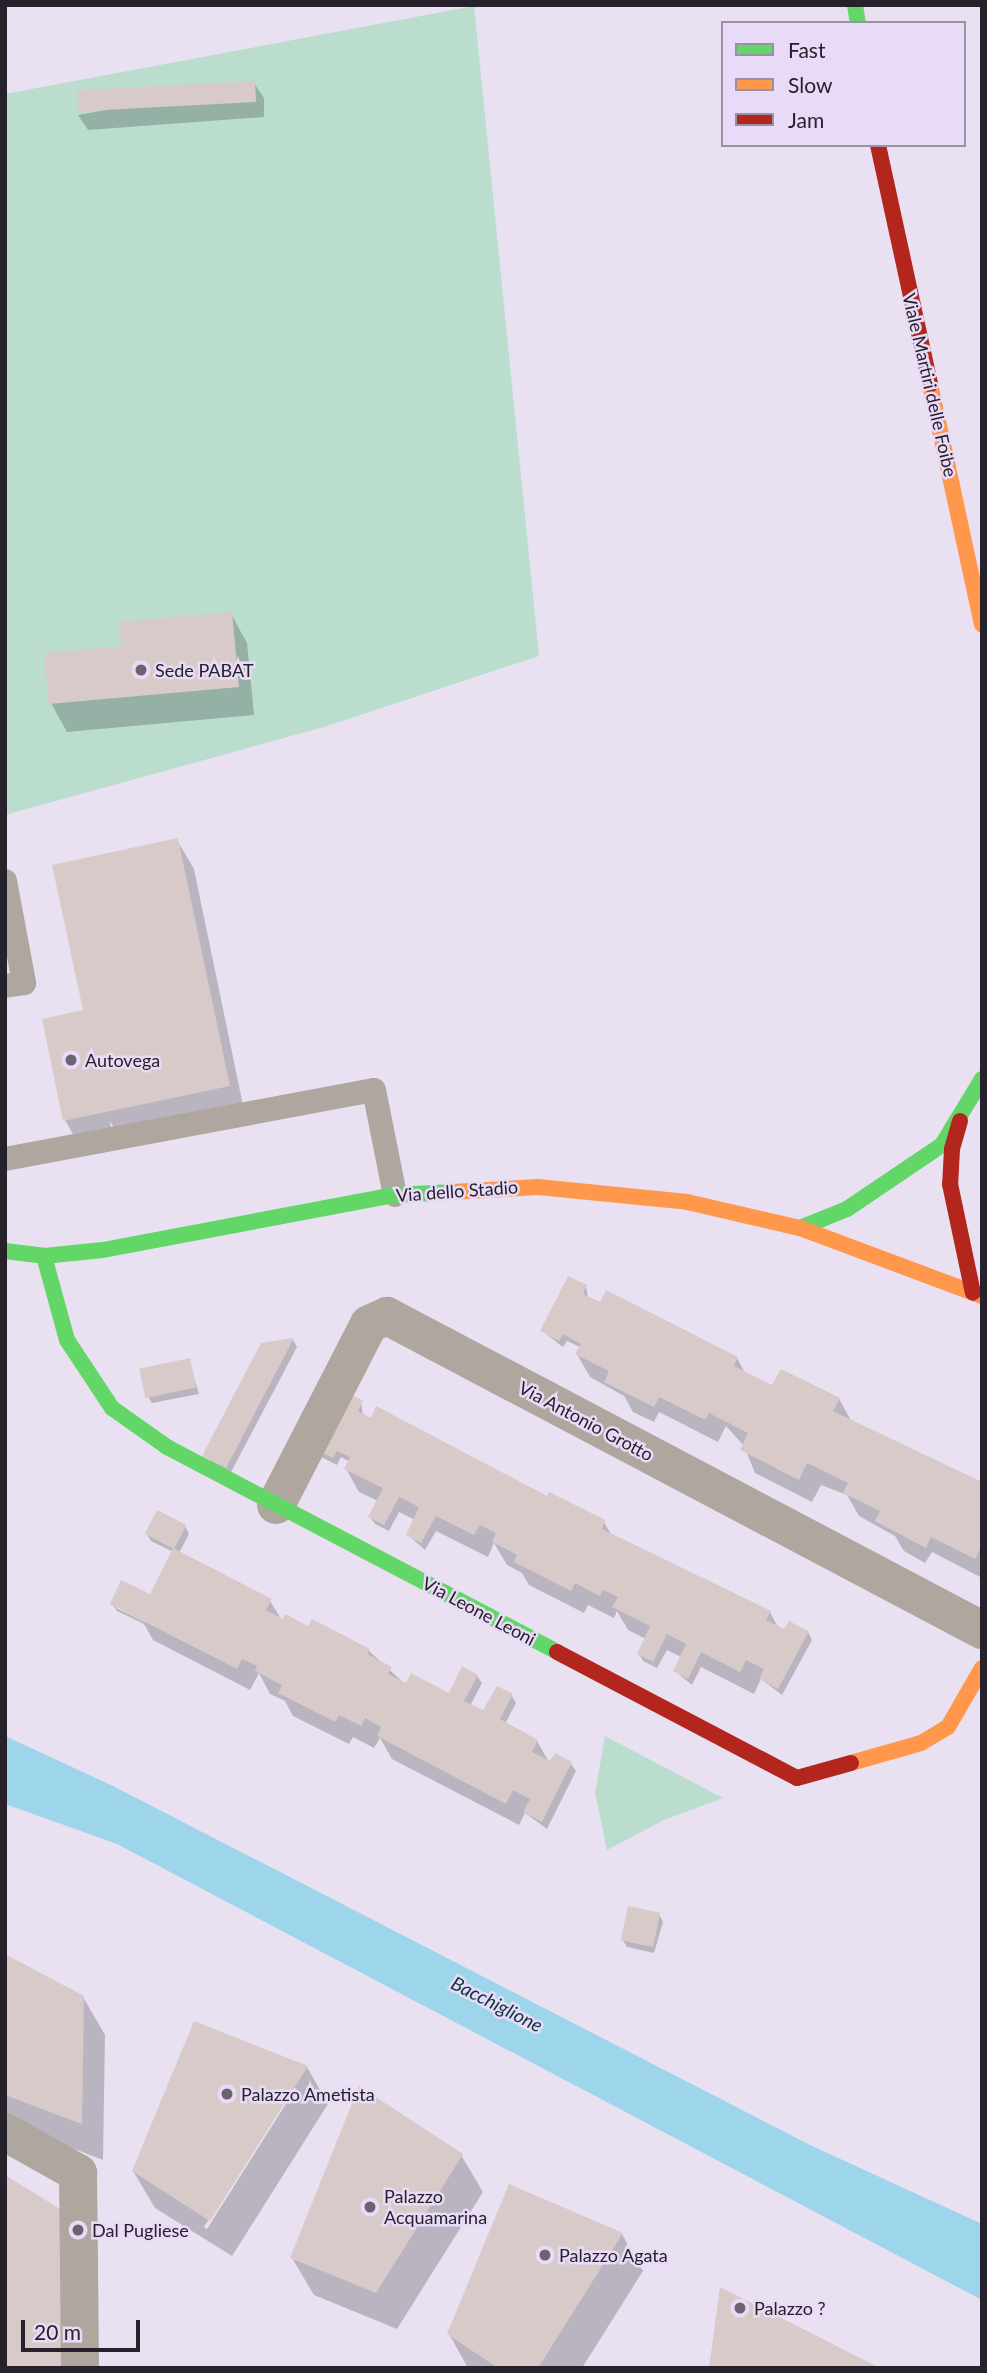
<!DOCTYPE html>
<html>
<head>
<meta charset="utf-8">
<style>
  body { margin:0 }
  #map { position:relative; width:987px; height:2373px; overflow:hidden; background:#e9e1f1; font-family:Lato,sans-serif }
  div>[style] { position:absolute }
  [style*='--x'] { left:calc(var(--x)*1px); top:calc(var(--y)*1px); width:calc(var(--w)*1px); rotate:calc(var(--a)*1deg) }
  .green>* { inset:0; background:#bbddce }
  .water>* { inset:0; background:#9dd5eb }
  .shadow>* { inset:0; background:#0003 }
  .building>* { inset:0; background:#d7cac8; transform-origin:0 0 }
  .lane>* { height:24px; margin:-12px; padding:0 12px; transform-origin:12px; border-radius:12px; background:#aea69f }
  .street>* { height:38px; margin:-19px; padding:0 19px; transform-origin:19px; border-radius:19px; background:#aea69f }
  .fast>* { height:16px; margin:-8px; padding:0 8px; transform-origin:8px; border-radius:8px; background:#63d668 }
  .slow>* { height:16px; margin:-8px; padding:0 8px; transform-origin:8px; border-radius:8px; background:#ff974d }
  .jam>* { height:16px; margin:-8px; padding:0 8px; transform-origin:8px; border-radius:8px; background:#b3261e }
  .dots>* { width:19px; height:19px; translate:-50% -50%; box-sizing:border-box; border:4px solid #e9dbf7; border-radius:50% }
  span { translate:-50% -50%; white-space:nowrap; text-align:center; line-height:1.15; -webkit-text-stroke:5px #e9dbf7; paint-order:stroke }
  .street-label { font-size:18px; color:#26212b }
  .poi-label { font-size:18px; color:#26212b }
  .left { translate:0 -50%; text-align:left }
  .water-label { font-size:19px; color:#0b343e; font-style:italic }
  .frame { position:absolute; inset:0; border:7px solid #26212b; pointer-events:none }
  .legend { position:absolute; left:721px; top:21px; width:245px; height:126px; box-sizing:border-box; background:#e9dbf7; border:2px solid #9b91a5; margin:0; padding:9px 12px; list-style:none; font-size:21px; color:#26212b }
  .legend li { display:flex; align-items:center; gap:14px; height:35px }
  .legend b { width:35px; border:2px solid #9b91a5 }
  .scale { position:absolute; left:21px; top:2320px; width:119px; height:32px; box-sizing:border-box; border:4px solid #26212b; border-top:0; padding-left:9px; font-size:21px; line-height:24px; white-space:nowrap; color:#26212b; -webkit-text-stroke:5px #e9dbf7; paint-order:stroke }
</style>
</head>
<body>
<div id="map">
  <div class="green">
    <i style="clip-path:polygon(474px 6px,539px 656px,324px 727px,5px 815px,5px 94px)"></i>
    <i style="clip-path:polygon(605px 1736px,723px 1798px,664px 1820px,607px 1850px,595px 1793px)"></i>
  </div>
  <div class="water">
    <i style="clip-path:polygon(5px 1736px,113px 1786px,810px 2145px,982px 2224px,982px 2300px,117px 1844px,5px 1804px)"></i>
  </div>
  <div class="shadow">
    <i style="clip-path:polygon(254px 83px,264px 98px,264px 117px,88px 130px,78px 115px)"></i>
    <i style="clip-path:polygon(231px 614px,247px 643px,254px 715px,67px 732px,51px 703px,124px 648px)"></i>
    <i style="clip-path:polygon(177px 840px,194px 869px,245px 1115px,118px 1135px,110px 1121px,111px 1128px,74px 1136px,65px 1120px,85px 1012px)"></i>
    <i style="clip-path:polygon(586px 1286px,588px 1298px,737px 1358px,745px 1373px,773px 1388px,839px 1399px,852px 1422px,982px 1484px,982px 1578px,932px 1552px,925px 1563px,904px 1551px,895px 1536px,859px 1516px,847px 1495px,821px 1485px,812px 1502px,755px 1473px,744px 1446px,726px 1426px,718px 1442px,659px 1412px,654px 1422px,633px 1412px,624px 1396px,590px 1377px,577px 1354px,580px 1347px,567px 1341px,563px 1347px,542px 1331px)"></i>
    <i style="clip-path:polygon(293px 1340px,297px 1347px,230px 1474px,209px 1464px,262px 1345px)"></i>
    <i style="clip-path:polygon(189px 1360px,199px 1394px,152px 1403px,147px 1395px)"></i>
    <i style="clip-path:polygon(361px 1402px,363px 1415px,604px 1522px,612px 1536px,770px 1612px,779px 1629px,808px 1632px,812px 1640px,782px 1695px,761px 1679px,754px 1694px,701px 1667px,692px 1685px,675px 1671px,681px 1657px,667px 1650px,657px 1668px,643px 1661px,639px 1654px,646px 1639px,628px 1630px,617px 1611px,614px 1618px,588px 1605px,584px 1613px,529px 1585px,522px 1573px,507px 1565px,494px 1543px,488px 1557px,436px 1531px,425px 1550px,408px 1535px,415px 1520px,399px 1512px,389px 1531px,375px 1524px,370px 1517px,378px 1501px,359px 1492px,346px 1469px,350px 1462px,341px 1457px,337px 1465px,319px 1456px)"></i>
    <i style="clip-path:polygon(evenodd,185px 1526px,189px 1534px,179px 1553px,270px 1601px,283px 1622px,368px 1650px,406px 1685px,449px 1695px,477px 1676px,482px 1683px,470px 1706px,487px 1715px,512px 1696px,516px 1703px,505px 1724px,537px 1741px,550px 1764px,571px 1764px,576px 1771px,547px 1829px,525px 1813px,519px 1825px,392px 1759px,380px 1738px,374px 1748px,353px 1737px,349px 1744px,293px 1716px,285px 1701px,270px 1694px,259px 1673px,250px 1690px,153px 1640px,144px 1624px,117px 1611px,112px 1603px,150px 1596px,173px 1552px,151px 1541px,147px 1534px,185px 1526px,116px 1604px,147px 1619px,145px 1622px,116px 1608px,116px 1604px)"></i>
    <i style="clip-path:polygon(659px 1914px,663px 1922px,654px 1953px,627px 1947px,623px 1940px)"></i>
    <i style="clip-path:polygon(5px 1956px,83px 1997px,105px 2035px,103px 2160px,5px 2122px)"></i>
    <i style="clip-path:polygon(evenodd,307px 2067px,328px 2104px,232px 2256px,155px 2208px,133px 2171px,307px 2067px,292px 2088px,296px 2088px,207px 2229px,204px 2227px,292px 2088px)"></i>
    <i style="clip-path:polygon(461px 2155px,483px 2192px,397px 2329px,314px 2295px,292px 2258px)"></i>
    <i style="clip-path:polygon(510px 2187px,622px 2234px,643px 2271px,582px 2368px,468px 2368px,449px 2334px)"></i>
  </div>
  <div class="building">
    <i style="left:255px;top:81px;width:21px;height:178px;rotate:87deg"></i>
    <i style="clip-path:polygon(232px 612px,239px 687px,49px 704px,44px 653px,122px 646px,119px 622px)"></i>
    <i style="clip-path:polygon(178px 838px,230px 1086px,63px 1121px,42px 1019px,83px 1010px,52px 865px)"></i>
    <i style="clip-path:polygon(568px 1276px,587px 1285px,583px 1294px,600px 1302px,606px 1290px,738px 1357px,734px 1366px,772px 1385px,781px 1369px,840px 1398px,833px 1411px,982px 1482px,982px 1545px,975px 1559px,931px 1537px,926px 1548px,875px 1521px,880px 1511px,843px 1493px,848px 1483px,807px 1463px,799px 1480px,740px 1450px,748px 1433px,709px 1413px,705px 1420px,659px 1397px,654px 1407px,604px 1382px,609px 1371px,575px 1354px,581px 1344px,563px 1334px,559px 1341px,540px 1331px)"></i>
    <i style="clip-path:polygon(294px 1338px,226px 1468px,202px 1456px,261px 1343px)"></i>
    <i style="left:190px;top:1358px;width:30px;height:52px;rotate:78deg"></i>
    <i style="clip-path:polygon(343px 1390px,363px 1401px,358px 1411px,371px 1418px,376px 1406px,547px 1496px,549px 1492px,605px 1520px,602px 1529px,771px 1611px,766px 1620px,784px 1629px,789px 1621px,809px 1631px,778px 1689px,759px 1679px,764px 1669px,746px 1660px,740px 1672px,701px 1652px,688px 1679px,673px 1671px,686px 1644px,667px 1634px,653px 1662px,637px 1654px,650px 1626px,612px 1607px,618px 1597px,603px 1590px,600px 1596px,575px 1583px,571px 1591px,514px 1562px,517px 1555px,492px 1542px,496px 1533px,480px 1525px,474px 1535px,436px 1516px,421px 1543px,406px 1535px,419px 1507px,399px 1497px,384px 1525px,368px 1517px,383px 1488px,344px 1469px,350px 1457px,337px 1451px,333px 1458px,313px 1448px)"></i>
    <i style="left:157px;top:1510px;width:33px;height:27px;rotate:27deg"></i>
    <i style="clip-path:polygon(173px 1548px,272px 1599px,266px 1610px,283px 1619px,285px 1614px,308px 1626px,312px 1619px,370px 1649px,367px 1654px,392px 1667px,388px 1674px,406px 1683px,411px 1673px,449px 1693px,462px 1666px,478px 1675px,464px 1701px,483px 1710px,497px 1686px,513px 1694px,500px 1719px,538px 1740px,532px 1752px,550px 1761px,555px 1753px,572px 1762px,542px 1822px,523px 1812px,530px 1799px,513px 1790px,506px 1804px,377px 1736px,381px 1727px,365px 1718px,361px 1726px,339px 1715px,335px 1722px,278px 1693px,282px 1685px,255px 1671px,257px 1666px,242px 1659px,237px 1669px,110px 1604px,121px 1580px,150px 1594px)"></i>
    <i style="left:628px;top:1906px;width:33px;height:35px;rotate:12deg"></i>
    <i style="clip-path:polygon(5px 1954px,84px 1996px,82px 2124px,5px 2095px)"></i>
    <i style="clip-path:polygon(194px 2021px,308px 2066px,210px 2221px,132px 2171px)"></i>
    <i style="clip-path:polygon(359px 2086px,463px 2154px,376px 2293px,290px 2258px)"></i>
    <i style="clip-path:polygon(5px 2175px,73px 2217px,72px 2368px,5px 2368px)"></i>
    <i style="clip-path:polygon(509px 2184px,623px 2233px,538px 2368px,498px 2368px,447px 2334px)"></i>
    <i style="clip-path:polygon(720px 2287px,880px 2368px,709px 2368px)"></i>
  </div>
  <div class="lane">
    <i style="--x:5;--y:881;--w:104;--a:79.4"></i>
    <i style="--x:24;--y:983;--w:19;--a:171"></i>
    <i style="--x:5;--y:1159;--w:375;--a:-10.6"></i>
    <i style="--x:374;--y:1090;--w:107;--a:78.7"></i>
  </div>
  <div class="street">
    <i style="--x:276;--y:1505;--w:203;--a:-62.8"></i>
    <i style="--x:369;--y:1324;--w:20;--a:-24"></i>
    <i style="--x:387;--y:1316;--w:673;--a:27.82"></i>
    <i style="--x:5;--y:2132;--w:84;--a:29.3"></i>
    <i style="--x:78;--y:2173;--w:195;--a:89.4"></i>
  </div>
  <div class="fast">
    <i style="--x:855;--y:5;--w:18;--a:81"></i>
    <i style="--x:800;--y:1228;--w:51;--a:-22"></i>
    <i style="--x:847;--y:1209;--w:115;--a:-34"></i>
    <i style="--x:942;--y:1145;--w:77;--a:-58.8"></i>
    <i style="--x:5;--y:1251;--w:39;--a:7"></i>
    <i style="--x:44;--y:1256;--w:59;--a:-5.8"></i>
    <i style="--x:103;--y:1250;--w:297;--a:-10.7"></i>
    <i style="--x:395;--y:1195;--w:57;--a:-3"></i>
    <i style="--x:44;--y:1256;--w:87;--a:74.7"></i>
    <i style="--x:67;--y:1340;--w:82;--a:56.5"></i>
    <i style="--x:112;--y:1408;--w:67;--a:35.3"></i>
    <i style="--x:167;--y:1447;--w:441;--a:27.7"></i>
  </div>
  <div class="slow">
    <i style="--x:930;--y:384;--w:246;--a:77.8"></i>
    <i style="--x:452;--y:1192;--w:86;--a:-3.3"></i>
    <i style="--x:538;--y:1187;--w:150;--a:5.7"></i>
    <i style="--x:687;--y:1202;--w:116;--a:13"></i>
    <i style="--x:800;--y:1228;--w:194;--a:20.5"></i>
    <i style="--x:851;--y:1763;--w:73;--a:-15.9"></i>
    <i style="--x:921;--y:1743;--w:31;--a:-31"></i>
    <i style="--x:948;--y:1727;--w:68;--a:-60"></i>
  </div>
  <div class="jam">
    <i style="--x:878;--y:145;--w:245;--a:77.7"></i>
    <i style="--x:960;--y:1121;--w:29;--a:106"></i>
    <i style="--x:952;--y:1149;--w:35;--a:93"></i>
    <i style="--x:950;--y:1184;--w:111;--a:78.1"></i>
    <i style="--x:557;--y:1652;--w:271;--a:27.7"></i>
    <i style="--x:797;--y:1778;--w:56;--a:-15.5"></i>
  </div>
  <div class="dots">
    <i style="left:141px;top:670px;background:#6a6470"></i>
    <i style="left:71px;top:1060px;background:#6a6470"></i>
    <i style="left:227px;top:2094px;background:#6a6470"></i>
    <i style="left:370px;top:2207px;background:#6a6470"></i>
    <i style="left:78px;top:2230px;background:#6a6470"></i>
    <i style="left:545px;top:2255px;background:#6a6470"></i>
    <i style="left:740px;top:2308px;background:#6a6470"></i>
  </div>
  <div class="street-label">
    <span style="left:930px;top:385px;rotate:77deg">Viale Martiri delle Foibe</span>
    <span style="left:457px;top:1191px;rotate:-4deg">Via dello Stadio</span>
    <span style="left:586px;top:1421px;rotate:28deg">Via Antonio Grotto</span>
    <span style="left:479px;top:1611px;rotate:28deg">Via Leone Leoni</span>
  </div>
  <div class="poi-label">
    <span class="left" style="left:155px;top:670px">Sede PABAT</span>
    <span class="left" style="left:85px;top:1060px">Autovega</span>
    <span class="left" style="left:241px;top:2094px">Palazzo Ametista</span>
    <span class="left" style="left:384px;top:2207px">Palazzo<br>Acquamarina</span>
    <span class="left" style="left:92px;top:2230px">Dal Pugliese</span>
    <span class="left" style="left:559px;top:2255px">Palazzo Agata</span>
    <span class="left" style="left:754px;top:2308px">Palazzo ?</span>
  </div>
  <div class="water-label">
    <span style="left:497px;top:2004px;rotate:27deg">Bacchiglione</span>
  </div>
  <div class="frame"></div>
  <ul class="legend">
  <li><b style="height:9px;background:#63d668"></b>Fast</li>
  <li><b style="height:9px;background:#ff974d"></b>Slow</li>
  <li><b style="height:9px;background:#b3261e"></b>Jam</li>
  </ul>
  <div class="scale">20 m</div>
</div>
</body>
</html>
